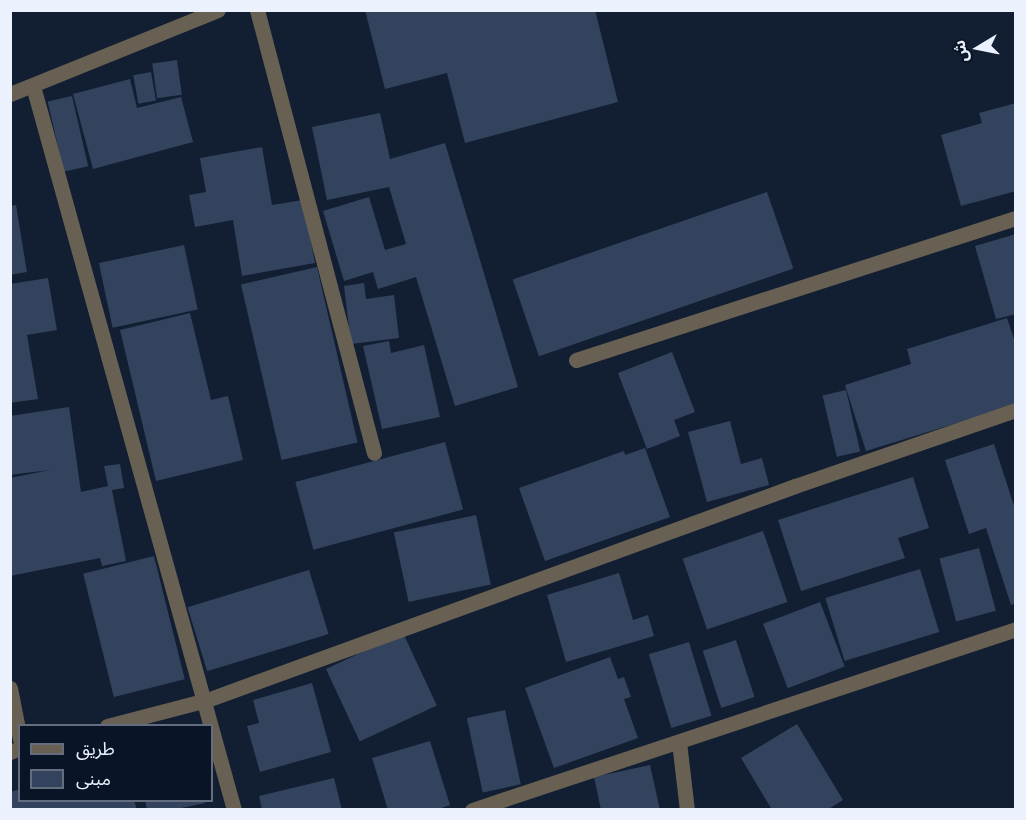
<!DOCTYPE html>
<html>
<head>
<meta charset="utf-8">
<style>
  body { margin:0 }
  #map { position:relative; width:1026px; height:820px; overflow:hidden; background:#121e32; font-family:"Exo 2","Noto Sans Arabic",sans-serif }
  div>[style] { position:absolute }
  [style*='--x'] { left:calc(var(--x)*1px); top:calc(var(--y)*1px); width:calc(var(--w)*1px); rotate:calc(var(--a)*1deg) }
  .building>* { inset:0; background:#33435d; transform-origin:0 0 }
  .street>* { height:15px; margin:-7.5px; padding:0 7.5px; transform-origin:7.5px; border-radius:7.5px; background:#676053 }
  span { translate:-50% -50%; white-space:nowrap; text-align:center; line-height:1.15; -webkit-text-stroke:5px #091427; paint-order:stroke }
  .frame { position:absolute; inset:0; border:12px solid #ebf2fd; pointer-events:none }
  .legend { position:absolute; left:18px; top:724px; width:195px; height:78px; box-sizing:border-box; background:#091427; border:2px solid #636d7d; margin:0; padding:8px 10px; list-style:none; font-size:18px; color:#ebf2fd }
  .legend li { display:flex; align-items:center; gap:12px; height:30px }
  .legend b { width:30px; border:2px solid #636d7d }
  .north { position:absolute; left:948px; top:18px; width:60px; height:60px; -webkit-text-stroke:4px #091427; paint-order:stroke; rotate:260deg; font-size:16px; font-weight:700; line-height:24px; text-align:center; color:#ebf2fd }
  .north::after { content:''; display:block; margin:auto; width:21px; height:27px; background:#ebf2fd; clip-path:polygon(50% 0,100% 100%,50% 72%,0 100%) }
</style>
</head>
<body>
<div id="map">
  <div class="building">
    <i style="clip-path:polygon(365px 10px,595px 10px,618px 102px,465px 143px,447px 73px,385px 89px)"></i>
    <i style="left:177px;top:60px;width:35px;height:25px;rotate:82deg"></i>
    <i style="left:151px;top:72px;width:29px;height:18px;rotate:80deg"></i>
    <i style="clip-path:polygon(130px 79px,137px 108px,181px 97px,193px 142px,93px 169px,73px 94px)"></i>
    <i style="left:72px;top:96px;width:72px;height:25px;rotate:77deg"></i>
    <i style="clip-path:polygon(1016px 103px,1016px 191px,961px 206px,941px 135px,982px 123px,979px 113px)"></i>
    <i style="clip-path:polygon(380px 113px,390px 159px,445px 143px,518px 387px,455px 406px,416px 277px,378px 289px,373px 272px,344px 281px,323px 211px,369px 197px,385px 250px,406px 244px,389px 187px,327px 200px,312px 127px)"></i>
    <i style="clip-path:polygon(262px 147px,272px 205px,303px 200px,315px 263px,242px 276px,233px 220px,195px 227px,189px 195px,206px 192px,200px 158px)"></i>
    <i style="left:767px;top:192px;width:81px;height:269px;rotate:71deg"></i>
    <i style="clip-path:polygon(16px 205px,27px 272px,10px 275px,10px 206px)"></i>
    <i style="clip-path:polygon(1016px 234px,1016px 314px,996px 319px,975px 246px)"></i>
    <i style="left:184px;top:245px;width:66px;height:87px;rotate:78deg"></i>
    <i style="left:317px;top:267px;width:180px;height:78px;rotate:77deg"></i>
    <i style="clip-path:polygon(48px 278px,57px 330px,27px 335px,38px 399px,10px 403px,10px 284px)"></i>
    <i style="clip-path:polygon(364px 283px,366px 299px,394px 295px,399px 338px,351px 344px,344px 286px)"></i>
    <i style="clip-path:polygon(190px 313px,211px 400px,228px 396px,243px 460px,156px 481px,120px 330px)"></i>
    <i style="clip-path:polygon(1007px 318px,1016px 345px,1016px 405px,866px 451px,845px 385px,911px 364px,907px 349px)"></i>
    <i style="clip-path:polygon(389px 341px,391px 353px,424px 345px,440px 417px,382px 429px,363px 346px)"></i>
    <i style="clip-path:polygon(672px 352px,695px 412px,674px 420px,680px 436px,647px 449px,618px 373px)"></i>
    <i style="left:846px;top:390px;width:63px;height:24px;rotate:77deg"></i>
    <i style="clip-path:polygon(69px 407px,81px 492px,108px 486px,104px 466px,120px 464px,124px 488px,112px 490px,126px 561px,102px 566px,100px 558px,10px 576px,10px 478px,50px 470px,10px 475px,10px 416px)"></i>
    <i style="clip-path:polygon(730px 421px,741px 464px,762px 458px,769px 485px,707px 502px,688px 432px)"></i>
    <i style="left:445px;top:442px;width:70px;height:155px;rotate:75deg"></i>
    <i style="clip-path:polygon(994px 444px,1016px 512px,1016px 603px,1011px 605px,986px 528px,969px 534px,945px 460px)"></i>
    <i style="clip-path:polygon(645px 448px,670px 517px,545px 561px,519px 488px,624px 451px,625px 455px)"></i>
    <i style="clip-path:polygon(913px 477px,929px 528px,898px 538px,905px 558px,801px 591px,778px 520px)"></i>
    <i style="left:476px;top:515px;width:71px;height:84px;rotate:78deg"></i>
    <i style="left:763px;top:531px;width:75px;height:85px;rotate:71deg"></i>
    <i style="left:979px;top:548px;width:65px;height:41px;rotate:75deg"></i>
    <i style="left:154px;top:556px;width:127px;height:73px;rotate:76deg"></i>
    <i style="left:920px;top:569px;width:66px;height:99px;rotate:73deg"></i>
    <i style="left:309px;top:570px;width:67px;height:127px;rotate:73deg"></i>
    <i style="clip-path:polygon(619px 573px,633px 620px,648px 615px,654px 636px,566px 662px,547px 595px)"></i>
    <i style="left:820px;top:602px;width:69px;height:61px;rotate:69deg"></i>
    <i style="left:403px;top:633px;width:80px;height:85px;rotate:65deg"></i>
    <i style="left:736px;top:640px;width:60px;height:35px;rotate:72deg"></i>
    <i style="left:689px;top:642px;width:77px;height:42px;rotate:73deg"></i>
    <i style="clip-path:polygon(610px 657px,618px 679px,624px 677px,631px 697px,624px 699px,638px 738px,554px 768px,525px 688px)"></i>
    <i style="clip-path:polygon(312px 683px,331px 752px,260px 772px,247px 726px,259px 723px,253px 700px)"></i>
    <i style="left:505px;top:710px;width:76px;height:39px;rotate:78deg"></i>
    <i style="clip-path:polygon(797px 724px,843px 800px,827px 810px,772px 810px,741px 758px)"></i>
    <i style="clip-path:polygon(430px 741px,450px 805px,436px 810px,388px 810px,372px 758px)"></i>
    <i style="clip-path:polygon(650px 765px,660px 810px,601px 810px,594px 777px)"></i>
    <i style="clip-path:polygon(334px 778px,342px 810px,262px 810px,259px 796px)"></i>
    <i style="clip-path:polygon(20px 789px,20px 800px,134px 800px,137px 810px,10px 810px,10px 792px)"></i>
    <i style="clip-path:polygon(145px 800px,205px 800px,205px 803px,172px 810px,147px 810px)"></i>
  </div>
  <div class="street">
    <i style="--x:257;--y:10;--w:458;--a:75.2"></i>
    <i style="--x:33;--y:86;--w:751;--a:74.48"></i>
    <i style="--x:10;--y:94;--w:224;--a:-22"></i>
    <i style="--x:576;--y:360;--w:462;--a:-17.9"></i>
    <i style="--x:10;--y:688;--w:52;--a:78.9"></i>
    <i style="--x:107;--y:726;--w:103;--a:-14.6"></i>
    <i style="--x:207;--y:700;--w:626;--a:-20"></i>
    <i style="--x:795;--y:486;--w:234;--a:-19"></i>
    <i style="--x:679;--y:742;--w:68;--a:83.3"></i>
    <i style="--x:10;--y:752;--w:11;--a:-22"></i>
    <i style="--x:472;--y:810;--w:573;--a:-18.4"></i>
  </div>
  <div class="frame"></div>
  <ul class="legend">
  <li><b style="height:8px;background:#676053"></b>طريق</li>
  <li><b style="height:16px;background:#33435d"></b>مبنى</li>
  </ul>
  <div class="north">ش</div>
</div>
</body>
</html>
